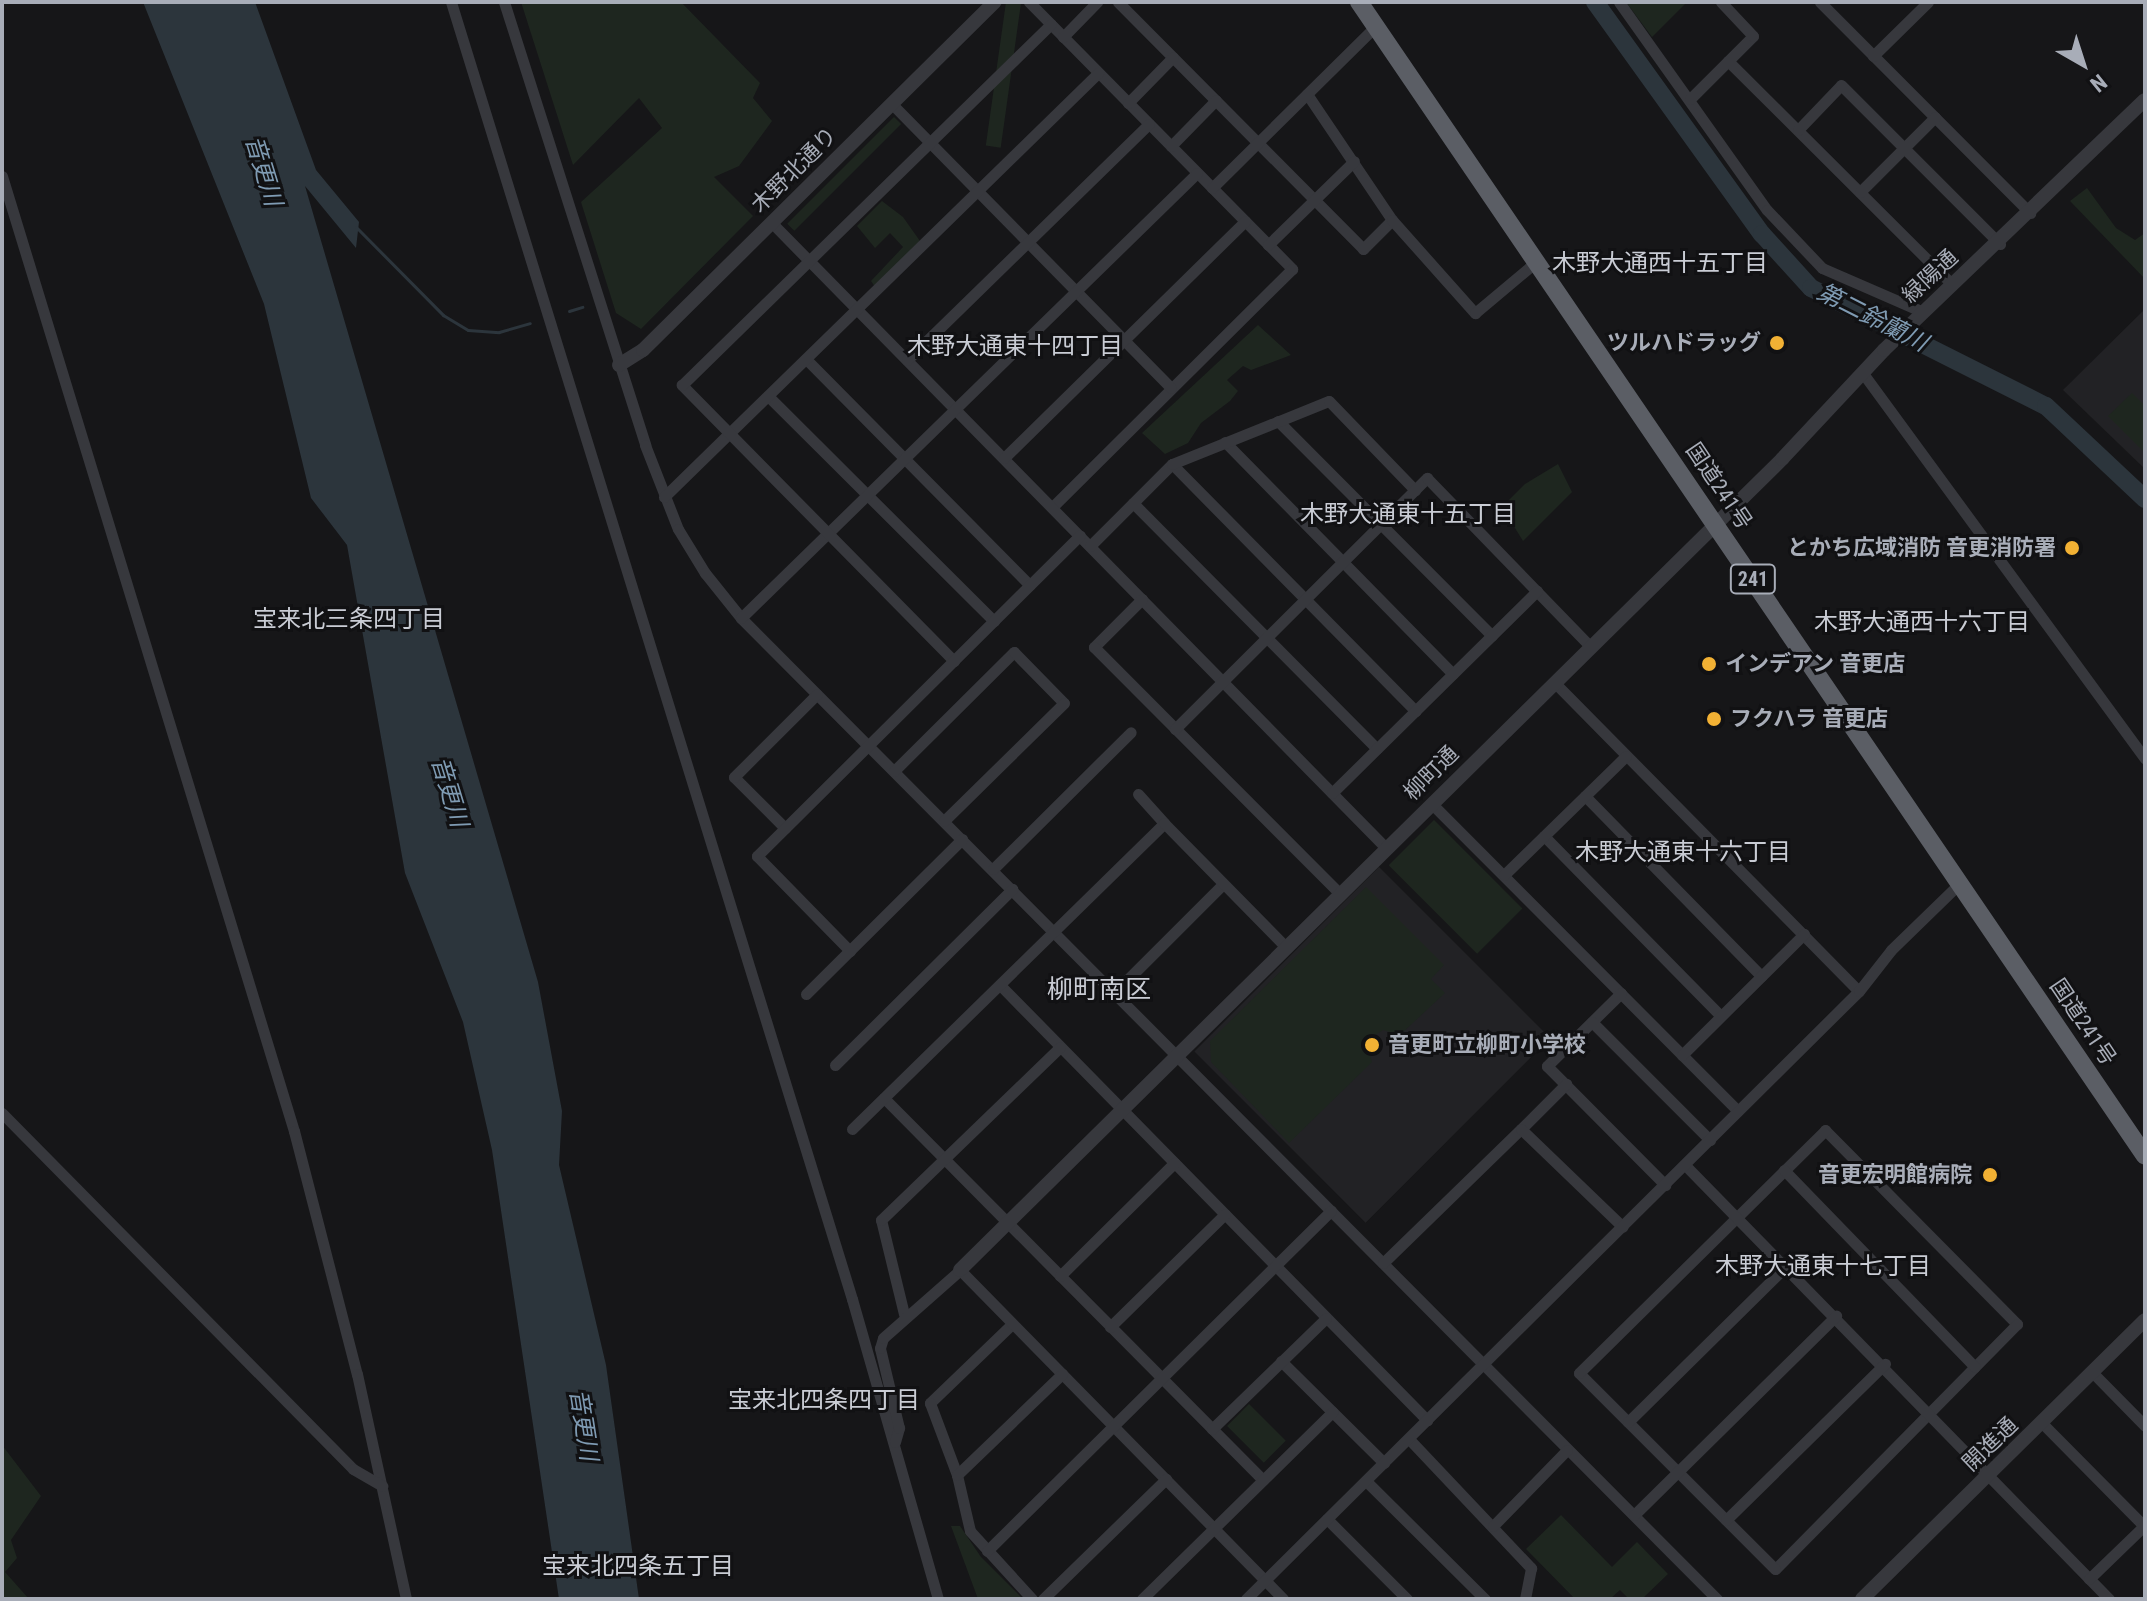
<!DOCTYPE html>
<html>
<head>
<meta charset="utf-8">
<style>
  body { margin:0 }
  #map { position:relative; width:2147px; height:1601px; overflow:hidden; background:#161618; font-family:"Roboto Condensed","Noto Sans JP",sans-serif }
  div>[style] { position:absolute }
  [style*='--x'] { left:calc(var(--x)*1px); top:calc(var(--y)*1px); width:calc(var(--w)*1px); rotate:calc(var(--a)*1deg) }
  .built>* { inset:0; background:#222225; transform-origin:0 0 }
  .green>* { inset:0; background:#1e261f; transform-origin:0 0 }
  .water>* { inset:0; background:#2c353c }
  .stream>* { height:3px; margin:-1.5px; padding:0 1.5px; transform-origin:1.5px; border-radius:1.5px; background:#2c353c }
  .river>* { height:18px; margin:-9px; padding:0 9px; transform-origin:9px; border-radius:9px; background:#2c353c }
  .minor>* { height:11px; margin:-5.5px; padding:0 5.5px; transform-origin:5.5px; border-radius:5.5px; background:#37383d }
  .tertiary>* { height:14px; margin:-7px; padding:0 7px; transform-origin:7px; border-radius:7px; background:#37383d }
  .trunk>* { height:18px; margin:-9px; padding:0 9px; transform-origin:9px; border-radius:9px; background:#5b5e65 }
  .dots>* { width:22px; height:22px; translate:-50% -50%; box-sizing:border-box; border:4px solid #111113; border-radius:50% }
  span { translate:-50% -50%; white-space:nowrap; text-align:center; line-height:1.15; -webkit-text-stroke:6px #111113; paint-order:stroke }
  .shield-label span { padding:2px 6px; background:#111113; border:2px solid; border-radius:6px; -webkit-text-stroke-width:0 }
  .shield-label { font-size:20px; color:#a8adb8; font-weight:700 }
  .street-label { font-size:22px; color:#a8adb8 }
  .poi-label { font-size:22px; color:#a8adb8; font-weight:700 }
  .right { translate:-100% -50%; text-align:right }
  .left { translate:0 -50%; text-align:left }
  .water-label { font-size:24px; color:#7f9bb3; font-style:italic }
  .neighbourhood-label { font-size:24px; color:#c9ccd4 }
  .quarter-label { font-size:26px; color:#c9ccd4 }
  .frame { position:absolute; inset:0; border:4px solid #a8adb8; pointer-events:none }
  .north { position:absolute; left:2043px; top:24px; width:80px; height:80px; -webkit-text-stroke:6px #111113; paint-order:stroke; rotate:141deg; font-size:22px; font-weight:700; line-height:32px; text-align:center; color:#a8adb8 }
  .north::after { content:''; display:block; margin:auto; width:28px; height:36px; background:#a8adb8; clip-path:polygon(50% 0,100% 100%,50% 72%,0 100%) }
</style>
</head>
<body>
<div id="map">
  <div class="built">
    <i style="clip-path:polygon(2145px 309px,2145px 469px,2063px 390px)"></i>
    <i style="left:1379px;top:867px;width:242px;height:261px;rotate:45deg"></i>
  </div>
  <div class="green">
    <i style="clip-path:polygon(521px 2px,681px 2px,760px 83px,753px 98px,772px 121px,739px 166px,714px 177px,753px 216px,641px 329px,616px 313px,581px 202px,662px 128px,639px 98px,573px 165px)"></i>
    <i style="left:1006px;top:2px;width:15px;height:145px;rotate:8deg"></i>
    <i style="clip-path:polygon(1626px 2px,1687px 2px,1652px 37px)"></i>
    <i style="left:894px;top:117px;width:10px;height:151px;rotate:45deg"></i>
    <i style="clip-path:polygon(2087px 188px,2116px 228px,2135px 240px,2145px 233px,2145px 279px,2070px 201px)"></i>
    <i style="clip-path:polygon(882px 201px,903px 217px,920px 241px,875px 287px,871px 281px,903px 247px,890px 233px,875px 248px,857px 226px)"></i>
    <i style="clip-path:polygon(1258px 325px,1291px 355px,1251px 370px,1243px 366px,1227px 380px,1238px 391px,1230px 401px,1201px 423px,1188px 443px,1165px 454px,1142px 433px)"></i>
    <i style="clip-path:polygon(2132px 393px,2145px 406px,2145px 453px,2108px 416px)"></i>
    <i style="clip-path:polygon(1558px 464px,1572px 492px,1523px 541px,1502px 507px,1525px 484px)"></i>
    <i style="left:1434px;top:820px;width:125px;height:64px;rotate:45deg"></i>
    <i style="clip-path:polygon(1366px 887px,1444px 965px,1431px 979px,1445px 993px,1400px 1035px,1383px 1030px,1372px 1037px,1368px 1049px,1372px 1062px,1289px 1143px,1211px 1062px,1210px 1041px)"></i>
    <i style="left:1249px;top:1404px;width:52px;height:31px;rotate:45deg"></i>
    <i style="clip-path:polygon(2px 1445px,41px 1496px,11px 1540px,17px 1558px,5px 1572px,29px 1599px,2px 1599px)"></i>
    <i style="clip-path:polygon(1561px 1515px,1612px 1567px,1637px 1542px,1668px 1574px,1642px 1599px,1629px 1599px,1620px 1590px,1610px 1599px,1575px 1599px,1526px 1549px)"></i>
    <i style="clip-path:polygon(951px 1526px,960px 1526px,981px 1557px,1023px 1599px,978px 1599px)"></i>
  </div>
  <div class="water">
    <i style="clip-path:polygon(143px 2px,255px 2px,316px 170px,359px 222px,356px 248px,305px 186px,538px 982px,562px 1111px,559px 1165px,606px 1365px,639px 1599px,559px 1599px,492px 1150px,463px 1022px,405px 873px,347px 545px,311px 498px,264px 304px)"></i>
  </div>
  <div class="stream">
    <i style="--x:356;--y:227;--w:124;--a:45.3"></i>
    <i style="--x:443;--y:315;--w:29;--a:31"></i>
    <i style="--x:468;--y:330;--w:31;--a:4"></i>
    <i style="--x:499;--y:332;--w:32;--a:-16"></i>
    <i style="--x:569;--y:311;--w:14;--a:-17"></i>
  </div>
  <div class="river">
    <i style="--x:1595;--y:2;--w:286;--a:54.3"></i>
    <i style="--x:1762;--y:234;--w:73;--a:47.8"></i>
    <i style="--x:1811;--y:288;--w:263;--a:26.7"></i>
    <i style="--x:2046;--y:406;--w:136;--a:43.2"></i>
  </div>
  <div class="minor">
    <i style="--x:451;--y:2;--w:1358;--a:72.82"></i>
    <i style="--x:852;--y:1299;--w:312;--a:74"></i>
    <i style="--x:504;--y:2;--w:465;--a:72.3"></i>
    <i style="--x:645;--y:445;--w:90;--a:68.6"></i>
    <i style="--x:678;--y:529;--w:52;--a:58.5"></i>
    <i style="--x:705;--y:573;--w:58;--a:51.3"></i>
    <i style="--x:741;--y:618;--w:1384;--a:45.15"></i>
    <i style="--x:1029;--y:2;--w:375;--a:45.4"></i>
    <i style="--x:1292;--y:269;--w:338;--a:135.2"></i>
    <i style="--x:1118;--y:2;--w:348;--a:45.2"></i>
    <i style="--x:1363;--y:249;--w:41;--a:-45"></i>
    <i style="--x:1619;--y:2;--w:255;--a:54.6"></i>
    <i style="--x:1767;--y:210;--w:80;--a:46.5"></i>
    <i style="--x:1822;--y:268;--w:110;--a:23.5"></i>
    <i style="--x:1820;--y:2;--w:298;--a:45.1"></i>
    <i style="--x:1063;--y:37;--w:49;--a:-45.8"></i>
    <i style="--x:1873;--y:56;--w:77;--a:-44.5"></i>
    <i style="--x:1728;--y:61;--w:316;--a:44.9"></i>
    <i style="--x:1307;--y:94;--w:152;--a:56"></i>
    <i style="--x:1392;--y:220;--w:125;--a:48.3"></i>
    <i style="--x:1475;--y:313;--w:81;--a:-40"></i>
    <i style="--x:1690;--y:99;--w:89;--a:-45"></i>
    <i style="--x:1753;--y:36;--w:47;--a:-133.3"></i>
    <i style="--x:1128;--y:103;--w:64;--a:-45.6"></i>
    <i style="--x:892;--y:104;--w:398;--a:45.5"></i>
    <i style="--x:1798;--y:130;--w:62;--a:-46.3"></i>
    <i style="--x:1841;--y:85;--w:225;--a:45"></i>
    <i style="--x:1171;--y:146;--w:64;--a:-45.6"></i>
    <i style="--x:2;--y:176;--w:999;--a:73"></i>
    <i style="--x:294;--y:1131;--w:251;--a:75.5"></i>
    <i style="--x:357;--y:1374;--w:230;--a:77.7"></i>
    <i style="--x:1212;--y:188;--w:232;--a:-44.7"></i>
    <i style="--x:1860;--y:192;--w:106;--a:-45"></i>
    <i style="--x:772;--y:223;--w:876;--a:45.51"></i>
    <i style="--x:1268;--y:245;--w:120;--a:-44.3"></i>
    <i style="--x:806;--y:359;--w:318;--a:45.3"></i>
    <i style="--x:907;--y:360;--w:338;--a:-44.3"></i>
    <i style="--x:1862;--y:372;--w:479;--a:53.8"></i>
    <i style="--x:768;--y:396;--w:319;--a:44.9"></i>
    <i style="--x:1278;--y:421;--w:303;--a:45.1"></i>
    <i style="--x:1225;--y:442;--w:325;--a:45.5"></i>
    <i style="--x:1004;--y:458;--w:338;--a:-44.5"></i>
    <i style="--x:1172;--y:464;--w:347;--a:45.4"></i>
    <i style="--x:664;--y:497;--w:607;--a:-44.33"></i>
    <i style="--x:1133;--y:503;--w:346;--a:45.2"></i>
    <i style="--x:1090;--y:546;--w:116;--a:-45"></i>
    <i style="--x:1172;--y:464;--w:169;--a:-21.9"></i>
    <i style="--x:1329;--y:401;--w:124;--a:46"></i>
    <i style="--x:1142;--y:599;--w:68;--a:135"></i>
    <i style="--x:1094;--y:647;--w:349;--a:45.1"></i>
    <i style="--x:741;--y:618;--w:637;--a:-44.3"></i>
    <i style="--x:954;--y:661;--w:388;--a:-134.6"></i>
    <i style="--x:682;--y:385;--w:516;--a:-44.37"></i>
    <i style="--x:1554;--y:682;--w:434;--a:45.4"></i>
    <i style="--x:1175;--y:729;--w:356;--a:-44.9"></i>
    <i style="--x:1427;--y:478;--w:234;--a:45.9"></i>
    <i style="--x:894;--y:771;--w:169;--a:-44.8"></i>
    <i style="--x:1014;--y:652;--w:71;--a:45.6"></i>
    <i style="--x:1064;--y:703;--w:168;--a:135.5"></i>
    <i style="--x:1332;--y:793;--w:288;--a:-44.6"></i>
    <i style="--x:1138;--y:794;--w:39;--a:48"></i>
    <i style="--x:1585;--y:796;--w:252;--a:45.6"></i>
    <i style="--x:1432;--y:804;--w:433;--a:45.1"></i>
    <i style="--x:785;--y:828;--w:72;--a:-135"></i>
    <i style="--x:734;--y:777;--w:117;--a:-45"></i>
    <i style="--x:1544;--y:836;--w:252;--a:45.5"></i>
    <i style="--x:993;--y:869;--w:194;--a:-44.8"></i>
    <i style="--x:1504;--y:875;--w:170;--a:-44.3"></i>
    <i style="--x:850;--y:951;--w:133;--a:-134.4"></i>
    <i style="--x:757;--y:856;--w:455;--a:-44.8"></i>
    <i style="--x:1000;--y:985;--w:610;--a:45.53"></i>
    <i style="--x:1115;--y:992;--w:153;--a:-45"></i>
    <i style="--x:1621;--y:993;--w:104;--a:135.4"></i>
    <i style="--x:1547;--y:1066;--w:168;--a:45.2"></i>
    <i style="--x:806;--y:994;--w:220;--a:-44.8"></i>
    <i style="--x:1592;--y:1022;--w:167;--a:45"></i>
    <i style="--x:1682;--y:1055;--w:172;--a:-44.8"></i>
    <i style="--x:835;--y:1065;--w:250;--a:-44.8"></i>
    <i style="--x:884;--y:1098;--w:538;--a:45.23"></i>
    <i style="--x:2;--y:1113;--w:500;--a:45.4"></i>
    <i style="--x:353;--y:1469;--w:34;--a:30"></i>
    <i style="--x:852;--y:1129;--w:437;--a:-44.4"></i>
    <i style="--x:1164;--y:823;--w:174;--a:45.5"></i>
    <i style="--x:1521;--y:1129;--w:64;--a:-45"></i>
    <i style="--x:1825;--y:1130;--w:273;--a:45.3"></i>
    <i style="--x:2017;--y:1324;--w:344;--a:134.6"></i>
    <i style="--x:1775;--y:1569;--w:277;--a:-135"></i>
    <i style="--x:1579;--y:1373;--w:346;--a:-44.6"></i>
    <i style="--x:1685;--y:1165;--w:607;--a:45.67"></i>
    <i style="--x:1784;--y:1170;--w:274;--a:45.9"></i>
    <i style="--x:1383;--y:1263;--w:192;--a:-44.2"></i>
    <i style="--x:1521;--y:1129;--w:141;--a:43.9"></i>
    <i style="--x:1060;--y:1276;--w:161;--a:-44.7"></i>
    <i style="--x:904;--y:1314;--w:97;--a:-103.7"></i>
    <i style="--x:881;--y:1220;--w:249;--a:-44"></i>
    <i style="--x:1012;--y:1324;--w:114;--a:136.1"></i>
    <i style="--x:930;--y:1403;--w:77;--a:69.4"></i>
    <i style="--x:957;--y:1475;--w:57;--a:76.9"></i>
    <i style="--x:970;--y:1531;--w:92;--a:47.6"></i>
    <i style="--x:1110;--y:1327;--w:161;--a:-44.5"></i>
    <i style="--x:1281;--y:1361;--w:145;--a:44.7"></i>
    <i style="--x:2093;--y:1373;--w:74;--a:45.5"></i>
    <i style="--x:1628;--y:1422;--w:222;--a:-44.6"></i>
    <i style="--x:2043;--y:1424;--w:145;--a:45.3"></i>
    <i style="--x:1212;--y:1429;--w:159;--a:-44.2"></i>
    <i style="--x:1409;--y:1439;--w:178;--a:46.6"></i>
    <i style="--x:1531;--y:1568;--w:32;--a:101"></i>
    <i style="--x:895;--y:1442;--w:15;--a:-74"></i>
    <i style="--x:899;--y:1428;--w:82;--a:-103.4"></i>
    <i style="--x:880;--y:1348;--w:10;--a:-73"></i>
    <i style="--x:883;--y:1338;--w:103;--a:-41.4"></i>
    <i style="--x:960;--y:1270;--w:461;--a:45.5"></i>
    <i style="--x:957;--y:1475;--w:146;--a:-43.9"></i>
    <i style="--x:1366;--y:1481;--w:168;--a:44.8"></i>
    <i style="--x:1634;--y:1515;--w:284;--a:-44.6"></i>
    <i style="--x:1327;--y:1519;--w:113;--a:45"></i>
    <i style="--x:1726;--y:1520;--w:223;--a:-44.5"></i>
    <i style="--x:1493;--y:1526;--w:106;--a:-45.8"></i>
    <i style="--x:987;--y:1551;--w:484;--a:-44.7"></i>
    <i style="--x:2089;--y:1579;--w:78;--a:-44"></i>
    <i style="--x:1043;--y:1599;--w:172;--a:-44.3"></i>
    <i style="--x:1142;--y:1599;--w:267;--a:-44.5"></i>
    <i style="--x:1246;--y:1599;--w:863;--a:-44.77"></i>
    <i style="--x:1859;--y:991;--w:52;--a:-52"></i>
    <i style="--x:1891;--y:950;--w:96;--a:-44.2"></i>
  </div>
  <div class="tertiary">
    <i style="--x:619;--y:365;--w:28;--a:-32"></i>
    <i style="--x:643;--y:350;--w:495;--a:-44.7"></i>
    <i style="--x:960;--y:1270;--w:1155;--a:-44.61"></i>
    <i style="--x:1782;--y:459;--w:149;--a:-46.9"></i>
    <i style="--x:1884;--y:350;--w:361;--a:-43.8"></i>
    <i style="--x:1862;--y:1599;--w:397;--a:-44.6"></i>
  </div>
  <div class="trunk">
    <i style="--x:1359;--y:2;--w:1396;--a:55.74"></i>
  </div>
  <div class="dots">
    <i style="left:1777px;top:343px;background:#f2b134"></i>
    <i style="left:2072px;top:548px;background:#f2b134"></i>
    <i style="left:1709px;top:664px;background:#f2b134"></i>
    <i style="left:1714px;top:719px;background:#f2b134"></i>
    <i style="left:1372px;top:1045px;background:#f2b134"></i>
    <i style="left:1990px;top:1175px;background:#f2b134"></i>
  </div>
  <div class="shield-label">
    <span style="left:1753px;top:579px">241</span>
  </div>
  <div class="street-label">
    <span style="left:794px;top:170px;rotate:-45deg">木野北通り</span>
    <span style="left:1930px;top:276px;rotate:-43deg">緑陽通</span>
    <span style="left:1719px;top:486px;rotate:56deg">国道241号</span>
    <span style="left:1431px;top:773px;rotate:-45deg">柳町通</span>
    <span style="left:2083px;top:1022px;rotate:56deg">国道241号</span>
    <span style="left:1990px;top:1444px;rotate:-44deg">開進通</span>
  </div>
  <div class="poi-label">
    <span class="right" style="left:1761px;top:343px">ツルハドラッグ</span>
    <span class="right" style="left:2056px;top:548px">とかち広域消防 音更消防署</span>
    <span class="left" style="left:1725px;top:664px">インデアン 音更店</span>
    <span class="left" style="left:1730px;top:719px">フクハラ 音更店</span>
    <span class="left" style="left:1388px;top:1045px">音更町立柳町小学校</span>
    <span class="right" style="left:1972px;top:1175px">音更宏明館病院</span>
  </div>
  <div class="water-label">
    <span style="left:263px;top:171px;rotate:73deg">音更川</span>
    <span style="left:1872px;top:318px;rotate:27deg">第二鈴蘭川</span>
    <span style="left:449px;top:792px;rotate:73deg">音更川</span>
    <span style="left:583px;top:1425px;rotate:81deg">音更川</span>
  </div>
  <div class="neighbourhood-label">
    <span style="left:1660px;top:264px">木野大通西十五丁目</span>
    <span style="left:1015px;top:347px">木野大通東十四丁目</span>
    <span style="left:1408px;top:515px">木野大通東十五丁目</span>
    <span style="left:349px;top:620px">宝来北三条四丁目</span>
    <span style="left:1922px;top:623px">木野大通西十六丁目</span>
    <span style="left:1683px;top:853px">木野大通東十六丁目</span>
    <span style="left:1823px;top:1267px">木野大通東十七丁目</span>
    <span style="left:824px;top:1401px">宝来北四条四丁目</span>
    <span style="left:638px;top:1567px">宝来北四条五丁目</span>
  </div>
  <div class="quarter-label">
    <span style="left:1099px;top:990px">柳町南区</span>
  </div>
  <div class="frame"></div>
  <div class="north">N</div>
</div>
</body>
</html>
